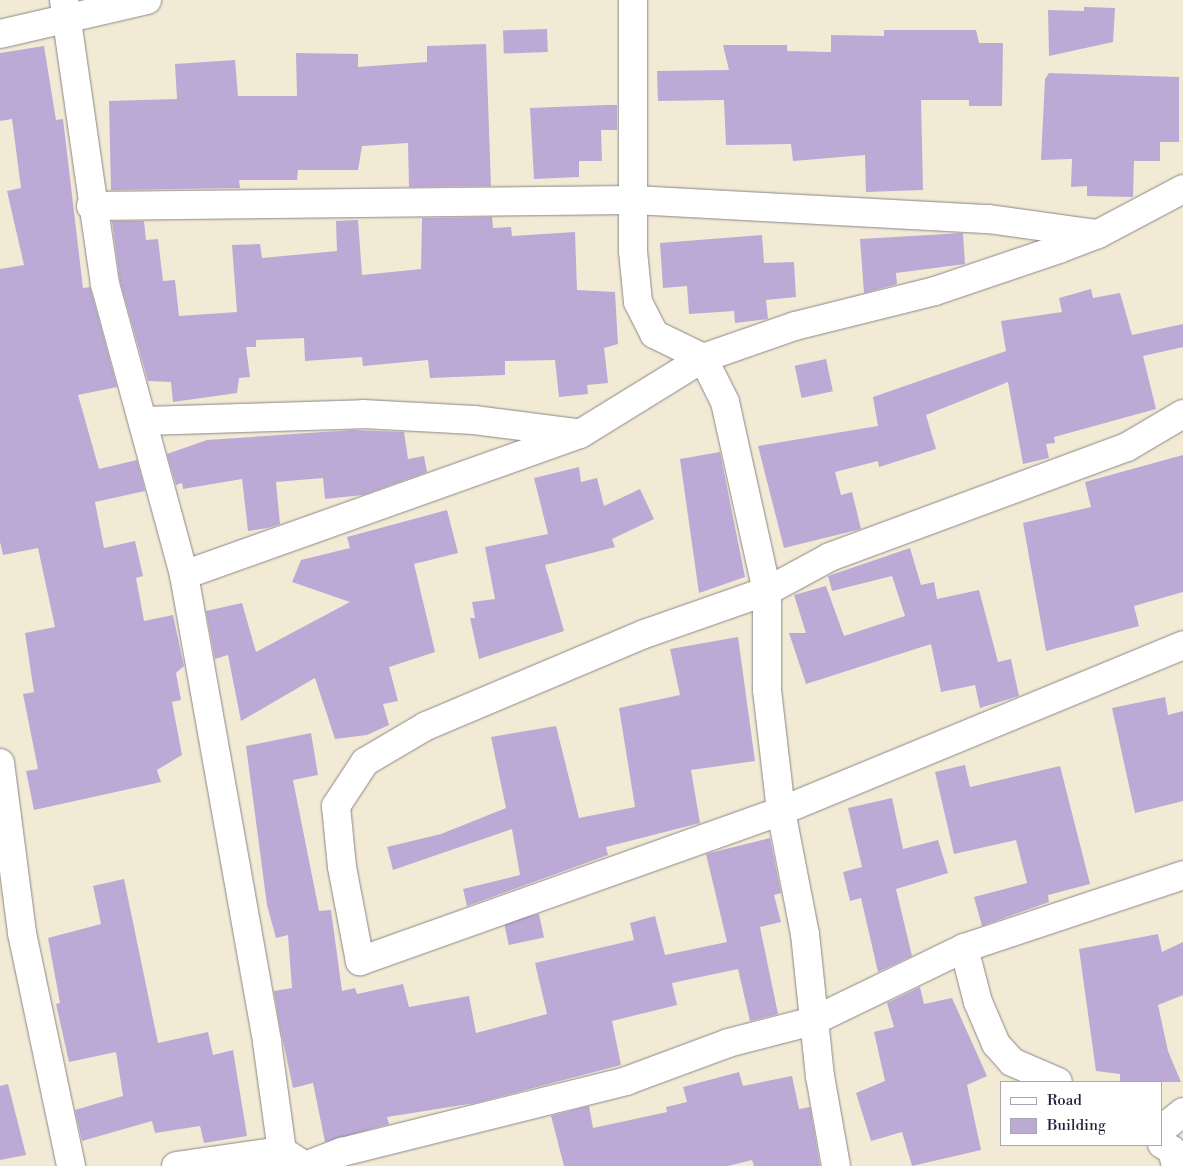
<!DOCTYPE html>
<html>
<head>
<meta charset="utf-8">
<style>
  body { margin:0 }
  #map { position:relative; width:1183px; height:1166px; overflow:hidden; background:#f3ead5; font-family:"Libre Bodoni",serif }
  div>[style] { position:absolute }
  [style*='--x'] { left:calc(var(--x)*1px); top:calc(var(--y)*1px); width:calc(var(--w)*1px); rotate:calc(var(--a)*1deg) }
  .building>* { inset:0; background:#bda9d6; transform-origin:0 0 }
  .roads { filter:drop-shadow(0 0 1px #8a8688) drop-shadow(0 0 1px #8a8688) }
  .minor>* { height:28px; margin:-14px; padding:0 14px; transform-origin:14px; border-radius:14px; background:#fff }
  span { translate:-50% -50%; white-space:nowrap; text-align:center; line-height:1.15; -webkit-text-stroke:5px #fff; paint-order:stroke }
  .legend { position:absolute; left:1000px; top:1081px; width:162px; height:65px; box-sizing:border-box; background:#fff; border:1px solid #a7a7b1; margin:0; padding:6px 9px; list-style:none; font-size:15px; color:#22223b }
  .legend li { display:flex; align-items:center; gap:10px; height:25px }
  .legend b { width:25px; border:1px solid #a7a7b1 }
</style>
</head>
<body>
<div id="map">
  <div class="building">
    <i style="clip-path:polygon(1084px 7px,1115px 8px,1113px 42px,1049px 56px,1048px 10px,1084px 11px)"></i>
    <i style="left:547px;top:29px;width:23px;height:44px;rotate:88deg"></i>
    <i style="clip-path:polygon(884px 30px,976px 30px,979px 43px,1003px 43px,1002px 106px,969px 106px,969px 100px,921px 100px,923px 190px,866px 192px,865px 155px,793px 161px,791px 144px,726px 145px,724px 100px,658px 101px,657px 71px,729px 70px,723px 45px,787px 45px,787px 51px,831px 52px,831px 35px,884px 36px)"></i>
    <i style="clip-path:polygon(486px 44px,491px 186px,409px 187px,408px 143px,362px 146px,358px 170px,298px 170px,297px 180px,239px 180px,240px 188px,111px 190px,109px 101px,177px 99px,175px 64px,235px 60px,238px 96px,297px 96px,296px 53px,358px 54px,358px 67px,427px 62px,427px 46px)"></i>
    <i style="clip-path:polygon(44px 46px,56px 120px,63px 119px,83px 288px,90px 287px,117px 387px,78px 395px,99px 469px,137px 460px,145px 491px,95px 502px,104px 548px,135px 541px,143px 576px,136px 578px,144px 621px,173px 615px,184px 666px,176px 673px,181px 700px,172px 702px,182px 755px,157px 770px,161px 782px,34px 810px,26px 771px,38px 769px,23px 694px,34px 692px,25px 633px,55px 627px,38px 548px,3px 555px,0 542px,0 269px,24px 265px,7px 191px,21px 188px,12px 119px,0 121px,0 53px)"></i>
    <i style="clip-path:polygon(1049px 73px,1179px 77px,1179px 142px,1160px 142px,1160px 161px,1134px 161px,1133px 197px,1087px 196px,1087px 186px,1071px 187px,1072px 159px,1041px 160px,1045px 79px)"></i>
    <i style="clip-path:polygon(607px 105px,617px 105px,617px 130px,601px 130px,602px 161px,579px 161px,579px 177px,534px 179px,530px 108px)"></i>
    <i style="clip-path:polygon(492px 217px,493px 228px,511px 227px,512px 236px,575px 232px,577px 290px,615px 292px,618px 344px,604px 348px,608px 383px,587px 385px,588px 394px,559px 397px,555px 360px,505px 361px,505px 375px,430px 378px,428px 360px,363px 366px,362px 357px,305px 361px,304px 338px,256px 340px,256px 347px,246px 347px,250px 377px,239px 378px,237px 393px,173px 402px,171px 382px,148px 381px,120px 281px,112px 221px,144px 221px,146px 240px,158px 239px,163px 281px,175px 280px,179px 316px,237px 312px,232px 245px,260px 244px,262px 258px,337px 251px,336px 221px,358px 220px,362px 275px,421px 269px,422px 218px)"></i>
    <i style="clip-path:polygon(963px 233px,965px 264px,896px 273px,897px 284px,864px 293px,860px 239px)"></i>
    <i style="clip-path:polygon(762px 235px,764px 263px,794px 262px,796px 297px,766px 300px,768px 319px,735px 323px,734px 311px,689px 314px,687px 286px,663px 288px,660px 243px)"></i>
    <i style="clip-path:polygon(1091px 289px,1093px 298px,1120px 293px,1132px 335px,1183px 324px,1183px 347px,1143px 356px,1156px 409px,1054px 437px,1055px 443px,1046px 444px,1049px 458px,1023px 464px,1008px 382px,926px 415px,936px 449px,879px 467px,878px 461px,835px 472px,841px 495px,852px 492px,861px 529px,784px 548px,758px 446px,878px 426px,873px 397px,1006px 351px,1001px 321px,1062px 312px,1059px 298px)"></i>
    <i style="left:826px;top:359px;width:33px;height:32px;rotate:78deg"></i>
    <i style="clip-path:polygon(353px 430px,404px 432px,408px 459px,424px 456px,427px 472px,363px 495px,325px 499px,323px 478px,276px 482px,280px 524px,268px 528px,248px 531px,242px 479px,183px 489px,182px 483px,176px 485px,167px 454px,207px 440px)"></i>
    <i style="clip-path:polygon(720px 452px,745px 577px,699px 593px,680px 459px)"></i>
    <i style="clip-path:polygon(1183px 455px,1183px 592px,1134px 606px,1139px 626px,1046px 651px,1023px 523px,1091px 507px,1085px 482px)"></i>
    <i style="clip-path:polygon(579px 467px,581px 482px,597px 478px,604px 506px,640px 489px,654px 519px,612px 539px,615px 547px,545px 565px,564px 631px,479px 659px,470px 618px,475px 618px,472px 602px,495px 599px,485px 547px,548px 534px,534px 478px)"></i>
    <i style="clip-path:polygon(447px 510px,458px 553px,414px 564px,435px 652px,389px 667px,398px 701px,383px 704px,389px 725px,367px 735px,335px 739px,315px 678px,241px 721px,228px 655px,215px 659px,206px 611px,242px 603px,256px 652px,350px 602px,292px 582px,301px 560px,350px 548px,347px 537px)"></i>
    <i style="clip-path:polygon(910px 548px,921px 585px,934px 582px,937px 599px,979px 590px,998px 662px,1011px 659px,1019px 696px,980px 708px,975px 685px,941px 692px,931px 644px,806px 684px,789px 633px,806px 633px,794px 595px,826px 586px,844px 636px,905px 616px,892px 576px,832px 591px,828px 576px)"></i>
    <i style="clip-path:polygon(738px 637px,755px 761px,691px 770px,700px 823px,606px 847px,608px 855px,467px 906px,463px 889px,520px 875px,512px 829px,393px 870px,387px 847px,441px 834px,506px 808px,491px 737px,556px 726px,579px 818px,635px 807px,619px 708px,680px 695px,670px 649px)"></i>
    <i style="clip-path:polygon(1165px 697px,1168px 715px,1183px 711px,1183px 801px,1135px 813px,1112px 708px)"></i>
    <i style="clip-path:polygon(311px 733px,318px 775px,293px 780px,319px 911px,331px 910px,342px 991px,355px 988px,357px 994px,403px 984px,409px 1007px,469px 996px,476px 1033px,547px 1014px,535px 963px,634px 940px,630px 923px,655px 916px,665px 955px,727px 942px,706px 854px,770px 838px,781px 893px,774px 895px,781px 922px,760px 927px,778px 1014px,750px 1021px,738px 969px,672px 983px,677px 1005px,612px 1021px,621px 1065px,475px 1103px,387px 1117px,389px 1124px,325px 1142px,313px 1083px,293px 1088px,280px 1027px,274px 991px,292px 988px,288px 935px,276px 938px,267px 905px,246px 746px)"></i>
    <i style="clip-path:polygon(965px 765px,970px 787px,1060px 766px,1090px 884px,1048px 895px,1049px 902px,982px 926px,974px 897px,1027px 883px,1016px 840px,954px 854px,935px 772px)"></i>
    <i style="clip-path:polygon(892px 798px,903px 849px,938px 840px,948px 873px,896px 889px,912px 956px,878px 972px,861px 898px,850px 901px,843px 872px,862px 867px,848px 808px)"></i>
    <i style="clip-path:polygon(124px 879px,158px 1043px,208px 1032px,213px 1055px,233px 1050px,247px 1136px,204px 1143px,200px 1126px,155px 1133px,152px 1121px,82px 1141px,75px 1110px,123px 1096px,116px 1052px,69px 1062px,56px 1004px,60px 1003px,48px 938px,101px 924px,93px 886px)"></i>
    <i style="left:539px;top:914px;width:24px;height:36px;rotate:78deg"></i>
    <i style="clip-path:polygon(1158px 934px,1162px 952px,1183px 942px,1183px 995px,1158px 1005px,1168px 1051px,1181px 1082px,1120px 1082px,1120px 1074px,1096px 1071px,1079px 949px)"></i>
    <i style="clip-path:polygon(920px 987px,924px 1004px,952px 998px,987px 1076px,967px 1085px,981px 1150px,912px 1166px,902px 1132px,871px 1141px,856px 1093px,885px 1081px,874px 1032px,894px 1027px,887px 1003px)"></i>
    <i style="clip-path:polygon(739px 1072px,743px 1086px,792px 1076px,799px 1109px,810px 1107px,820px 1166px,754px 1166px,752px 1160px,728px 1166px,564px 1166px,551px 1116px,589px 1106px,593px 1128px,667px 1112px,666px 1107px,687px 1102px,683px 1087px)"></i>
    <i style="clip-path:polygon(8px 1084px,26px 1155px,0 1160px,0 1086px)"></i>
  </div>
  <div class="roads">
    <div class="minor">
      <i style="--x:64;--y:0;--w:287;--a:81.8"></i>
      <i style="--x:105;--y:284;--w:302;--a:74.8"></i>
      <i style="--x:184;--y:575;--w:420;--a:-19.6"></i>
      <i style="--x:580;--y:434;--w:145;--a:-31.7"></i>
      <i style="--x:703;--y:358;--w:97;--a:-19.2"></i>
      <i style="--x:795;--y:326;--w:144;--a:-14"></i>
      <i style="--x:935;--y:291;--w:131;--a:-18.7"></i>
      <i style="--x:1059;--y:249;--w:42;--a:-21"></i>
      <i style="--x:1098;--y:234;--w:96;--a:-27.9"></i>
      <i style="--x:633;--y:0;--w:251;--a:90"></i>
      <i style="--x:633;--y:251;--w:51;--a:84.4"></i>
      <i style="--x:638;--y:302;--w:36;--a:63"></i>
      <i style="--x:654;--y:334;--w:55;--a:26.1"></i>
      <i style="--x:703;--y:358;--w:49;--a:63.4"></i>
      <i style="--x:725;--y:402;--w:194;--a:77.5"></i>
      <i style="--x:767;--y:591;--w:99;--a:90"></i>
      <i style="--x:767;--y:690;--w:122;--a:83.4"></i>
      <i style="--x:781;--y:811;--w:125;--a:79"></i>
      <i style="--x:805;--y:934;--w:143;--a:84"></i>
      <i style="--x:820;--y:1076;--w:91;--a:79.9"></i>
      <i style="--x:0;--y:34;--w:151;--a:-13"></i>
      <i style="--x:91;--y:206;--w:543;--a:-0.63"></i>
      <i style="--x:634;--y:200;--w:356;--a:3.1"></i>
      <i style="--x:989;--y:219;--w:108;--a:8"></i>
      <i style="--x:1183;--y:414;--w:65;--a:149.5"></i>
      <i style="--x:1127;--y:447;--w:317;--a:159.7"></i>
      <i style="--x:830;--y:557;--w:72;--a:151.6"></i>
      <i style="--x:767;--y:591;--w:130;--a:160.7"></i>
      <i style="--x:644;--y:634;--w:237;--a:157.1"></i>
      <i style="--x:426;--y:726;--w:71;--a:149.5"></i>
      <i style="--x:365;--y:762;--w:53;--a:123.4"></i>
      <i style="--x:336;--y:806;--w:61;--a:84.4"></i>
      <i style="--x:342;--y:867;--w:96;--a:79.2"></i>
      <i style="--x:360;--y:961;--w:447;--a:-19.6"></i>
      <i style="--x:781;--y:811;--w:435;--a:-22.4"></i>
      <i style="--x:145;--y:421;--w:218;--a:-1.8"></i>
      <i style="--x:363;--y:414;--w:111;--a:3.1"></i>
      <i style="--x:474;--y:420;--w:102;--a:7.3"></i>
      <i style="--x:184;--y:575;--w:474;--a:79.9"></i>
      <i style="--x:267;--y:1042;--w:110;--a:82.2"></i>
      <i style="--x:282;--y:1151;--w:17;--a:59"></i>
      <i style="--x:0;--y:763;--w:171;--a:82.6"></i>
      <i style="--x:22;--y:933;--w:238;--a:78.1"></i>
      <i style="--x:964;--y:948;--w:56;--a:75.5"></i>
      <i style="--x:978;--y:1002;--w:46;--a:66.8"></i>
      <i style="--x:996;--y:1044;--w:24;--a:48"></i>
      <i style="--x:1012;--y:1062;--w:50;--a:23.5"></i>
      <i style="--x:1162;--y:1129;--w:27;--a:-39"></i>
      <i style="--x:1162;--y:1144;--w:12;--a:31"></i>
      <i style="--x:1172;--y:1150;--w:16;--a:76"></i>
      <i style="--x:176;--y:1166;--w:107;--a:-8.1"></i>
      <i style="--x:282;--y:1151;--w:27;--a:33"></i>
      <i style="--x:305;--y:1166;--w:40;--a:-21"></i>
      <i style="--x:342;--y:1152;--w:293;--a:-14"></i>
      <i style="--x:626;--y:1081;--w:109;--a:-20.4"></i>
      <i style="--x:728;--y:1043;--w:88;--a:-14.5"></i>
      <i style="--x:813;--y:1021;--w:168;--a:-25.8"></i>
      <i style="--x:964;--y:948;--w:231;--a:-18.4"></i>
    </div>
  </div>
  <ul class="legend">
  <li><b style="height:6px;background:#fff"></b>Road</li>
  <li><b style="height:14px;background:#bda9d6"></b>Building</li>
  </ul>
</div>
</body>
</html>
